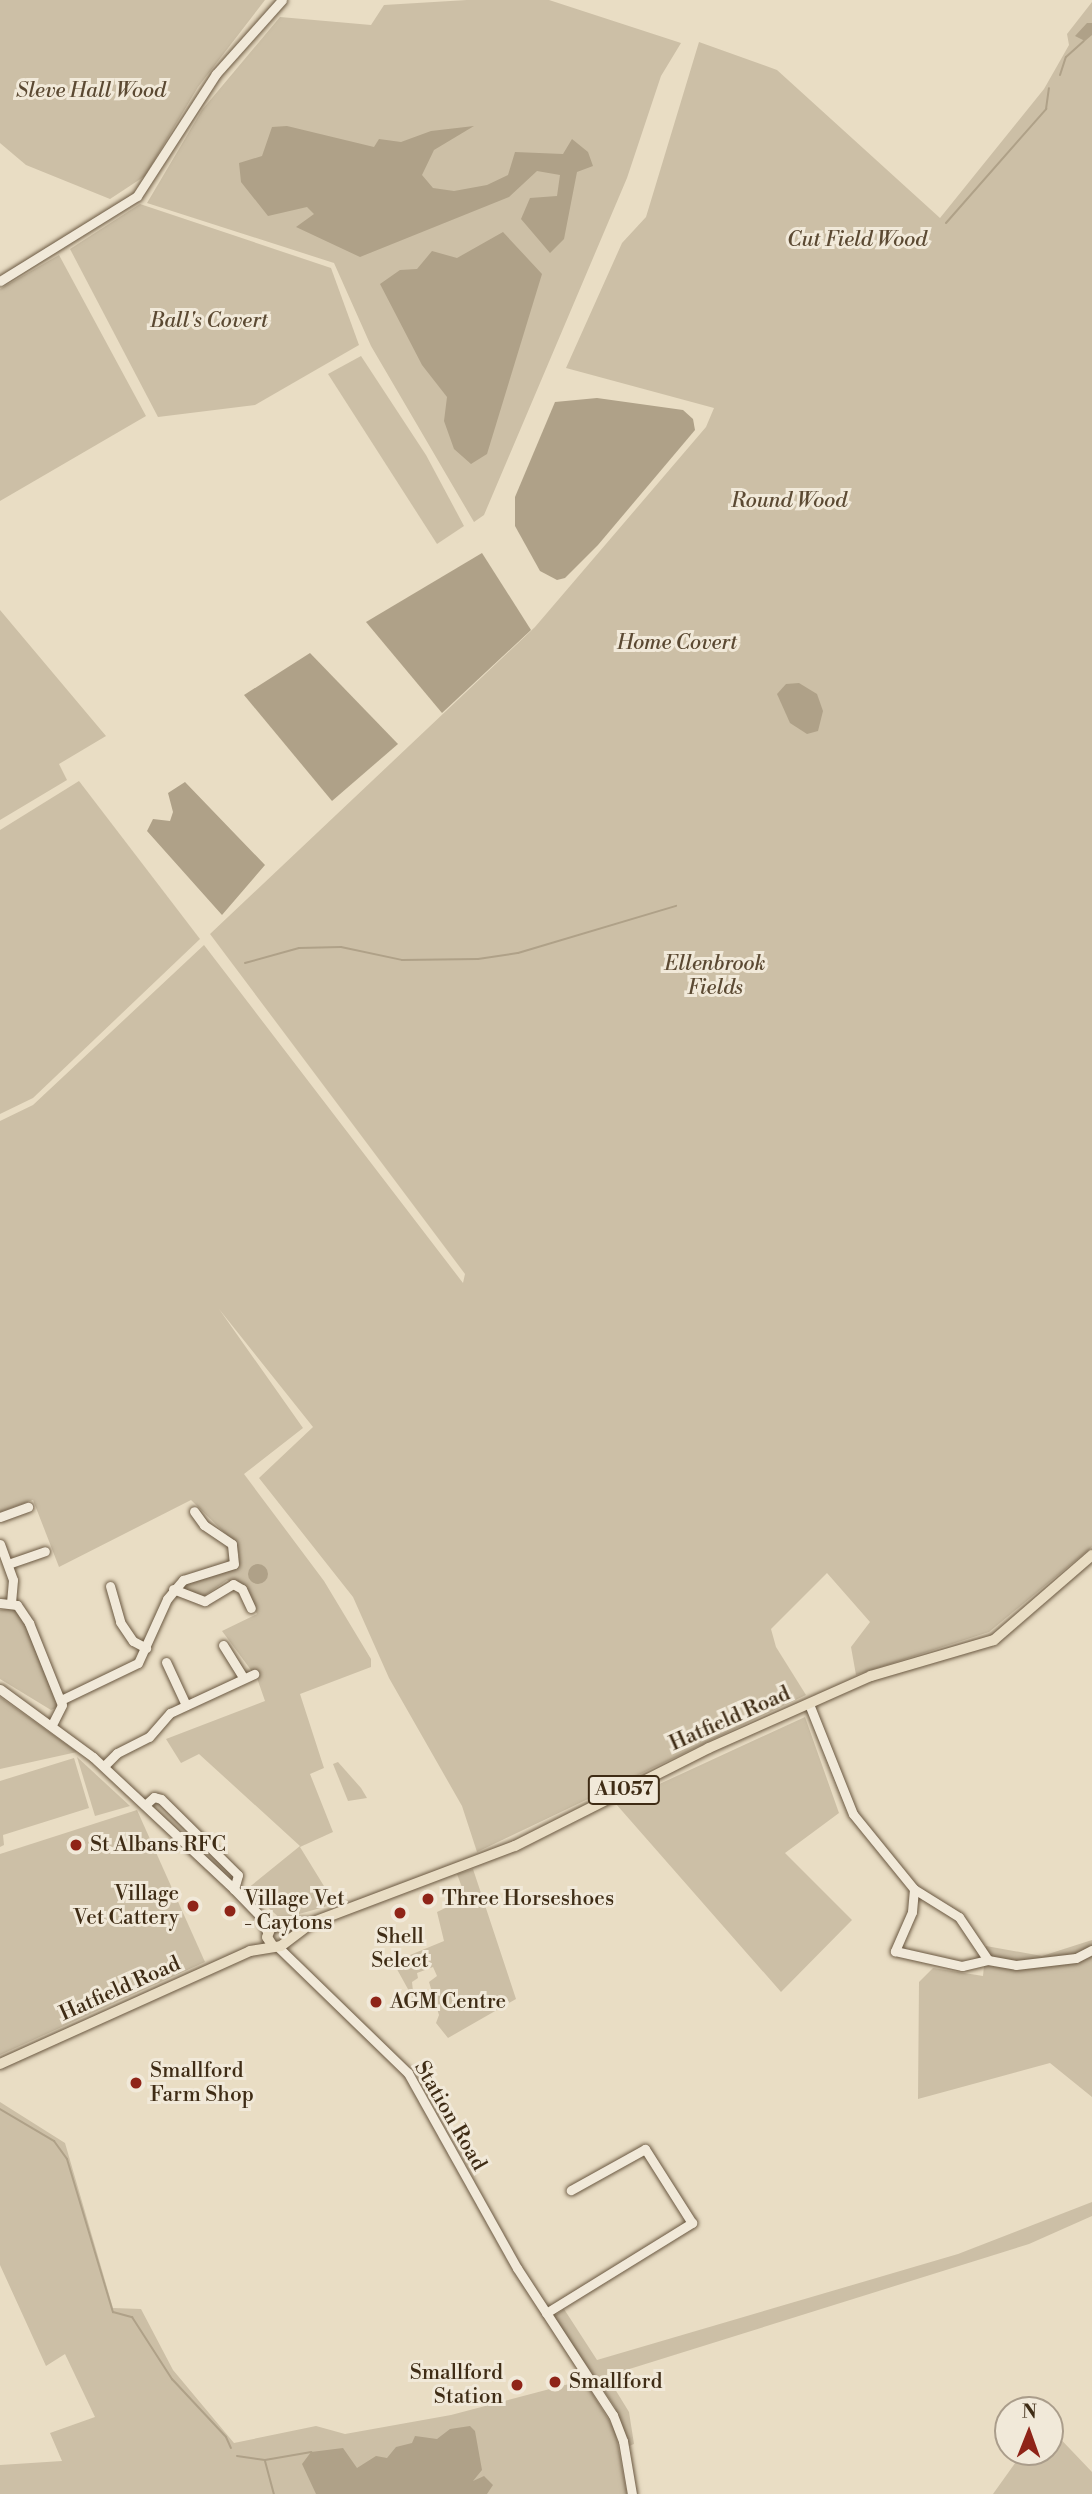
<!DOCTYPE html>
<html>
<head>
<meta charset="utf-8">
<style>
  body { margin:0 }
  #map { position:relative; width:1092px; height:2494px; overflow:hidden; background:#e9ddc4; font-family:"Libre Bodoni",serif }
  div>[style] { position:absolute }
  [style*='--x'] { left:calc(var(--x)*1px); top:calc(var(--y)*1px); width:calc(var(--w)*1px); rotate:calc(var(--a)*1deg) }
  .green>* { inset:0; background:#ccbfa6 }
  .water>* { inset:0; background:#afa188 }
  .round { border-radius:50% }
  .stream>* { height:2px; margin:-1px; padding:0 1px; transform-origin:1px; border-radius:1px; background:#afa188 }
  .roads { filter:drop-shadow(0 0 2px #6a5841) drop-shadow(0 0 2px #6a5841) }
  .minor>* { height:9px; margin:-4.5px; padding:0 4.5px; transform-origin:4.5px; border-radius:4.5px; background:#f1e9d9 }
  .major>* { height:10px; margin:-5px; padding:0 5px; transform-origin:5px; border-radius:5px; background:#e9ddc4 }
  .dots>* { width:19px; height:19px; translate:-50% -50%; box-sizing:border-box; border:4px solid #f1e9d9; border-radius:50% }
  span { translate:-50% -50%; white-space:nowrap; text-align:center; line-height:1.15; -webkit-text-stroke:6px #f1e9d9; paint-order:stroke }
  .shield-label span { padding:2px 5px; background:#f1e9d9; border:2px solid; border-radius:5px; -webkit-text-stroke-width:0 }
  .shield-label { font-size:19px; color:#3f2c15; font-weight:700 }
  .park-label { font-size:21px; color:#5b4932; font-style:italic }
  .street-label { font-size:21px; color:#3f2c15 }
  .poi-label { font-size:21px; color:#3f2c15 }
  .left { translate:0 -50%; text-align:left }
  .right { translate:-100% -50%; text-align:right }
  .north { position:absolute; left:994px; top:2396px; width:70px; height:70px; box-sizing:border-box; background:#f1e9d9; border:2px solid #aa9d8b; border-radius:50%; rotate:1deg; font-size:19px; font-weight:700; line-height:28px; text-align:center; color:#3f2c15 }
  .north::after { content:''; display:block; margin:auto; width:24px; height:32px; background:#8f2418; clip-path:polygon(50% 0,100% 100%,50% 72%,0 100%) }
</style>
</head>
<body>
<div id="map">
  <div class="green">
    <i style="clip-path:polygon(0 0,265px 0,198px 87px,145px 176px,110px 199px,26px 165px,0 143px)"></i>
    <i style="clip-path:polygon(467px 0,549px 0,681px 43px,661px 76px,627px 178px,484px 515px,474px 522px,371px 346px,334px 263px,147px 203px,202px 110px,280px 17px,371px 25px,384px 5px)"></i>
    <i style="clip-path:polygon(1092px 2px,1092px 1547px,989px 1632px,856px 1675px,851px 1647px,870px 1622px,827px 1573px,771px 1629px,776px 1647px,806px 1695px,477px 1852px,462px 1806px,389px 1678px,353px 1597px,259px 1478px,313px 1427px,219px 1309px,303px 1428px,244px 1474px,324px 1581px,371px 1659px,371px 1667px,300px 1694px,324px 1768px,310px 1774px,333px 1832px,300px 1847px,335px 1904px,281px 1919px,247px 1889px,300px 1846px,199px 1754px,181px 1763px,166px 1739px,265px 1701px,257px 1678px,222px 1631px,257px 1614px,243px 1587px,227px 1580px,204px 1596px,182px 1591px,186px 1584px,206px 1575px,235px 1569px,239px 1554px,232px 1540px,191px 1500px,59px 1567px,33px 1500px,0 1512px,0 1121px,33px 1105px,204px 945px,463px 1283px,465px 1274px,210px 934px,535px 627px,706px 427px,714px 408px,566px 368px,622px 243px,646px 217px,699px 42px,777px 70px,940px 218px,1044px 89px,1069px 45px,1067px 34px)"></i>
    <i style="clip-path:polygon(140px 204px,331px 268px,359px 345px,255px 405px,158px 417px,70px 249px)"></i>
    <i style="clip-path:polygon(59px 255px,146px 416px,0 501px,0 289px)"></i>
    <i style="clip-path:polygon(361px 356px,426px 455px,464px 526px,437px 544px,328px 374px)"></i>
    <i style="clip-path:polygon(0 610px,106px 736px,59px 764px,67px 780px,0 820px)"></i>
    <i style="clip-path:polygon(79px 781px,200px 939px,33px 1098px,0 1114px,0 830px)"></i>
    <i style="clip-path:polygon(12px 1609px,22px 1615px,58px 1707px,51px 1710px,0 1679px,0 1610px)"></i>
    <i style="clip-path:polygon(0 1697px,77px 1752px,0 1769px)"></i>
    <i style="clip-path:polygon(805px 1717px,839px 1813px,785px 1853px,852px 1920px,781px 1992px,616px 1804px)"></i>
    <i style="clip-path:polygon(77px 1757px,130px 1806px,95px 1816px)"></i>
    <i style="clip-path:polygon(74px 1758px,89px 1808px,3px 1835px,4px 1845px,0 1847px,0 1781px)"></i>
    <i style="clip-path:polygon(338px 1762px,361px 1788px,367px 1798px,348px 1801px,333px 1764px)"></i>
    <i style="clip-path:polygon(137px 1810px,205px 1962px,0 2055px,0 1854px)"></i>
    <i style="clip-path:polygon(473px 1869px,516px 1999px,448px 2038px,436px 2023px,439px 2015px,429px 1982px,437px 1976px,433px 1967px,417px 1973px,418px 1978px,412px 1982px,414px 2000px,393px 1962px,444px 1941px,437px 1912px,466px 1898px,457px 1874px)"></i>
    <i style="clip-path:polygon(1092px 1940px,1092px 2097px,1050px 2063px,918px 2099px,919px 1982px,933px 1968px,983px 1976px,986px 1946px,1042px 1956px)"></i>
    <i style="clip-path:polygon(0 2102px,65px 2143px,113px 2308px,141px 2309px,173px 2370px,234px 2443px,316px 2426px,345px 2434px,451px 2415px,584px 2380px,615px 2430px,627px 2494px,0 2494px,0 2465px,62px 2461px,50px 2433px,95px 2417px,65px 2354px,46px 2366px,0 2265px)"></i>
    <i style="clip-path:polygon(1092px 2202px,1092px 2216px,1029px 2244px,607px 2376px,629px 2412px,634px 2444px,629px 2446px,615px 2407px,553px 2317px,564px 2309px,597px 2360px,958px 2254px)"></i>
    <i style="clip-path:polygon(1050px 2428px,1092px 2472px,1092px 2494px,993px 2494px,1023px 2452px,1050px 2452px)"></i>
  </div>
  <div class="water">
    <i style="clip-path:polygon(1087px 23px,1092px 23px,1092px 35px,1085px 41px,1075px 36px)"></i>
    <i style="clip-path:polygon(287px 126px,374px 147px,379px 139px,401px 142px,431px 131px,474px 126px,434px 150px,422px 175px,433px 188px,454px 191px,487px 185px,508px 175px,515px 152px,563px 154px,572px 139px,588px 152px,593px 166px,577px 172px,564px 239px,550px 253px,521px 219px,530px 198px,557px 196px,560px 175px,537px 171px,509px 197px,360px 257px,296px 227px,314px 214px,307px 207px,268px 216px,241px 182px,239px 163px,262px 156px,272px 127px)"></i>
    <i style="clip-path:polygon(503px 232px,542px 274px,487px 454px,471px 464px,454px 449px,444px 421px,447px 397px,422px 365px,380px 284px,400px 270px,417px 269px,432px 251px,457px 258px)"></i>
    <i style="clip-path:polygon(597px 398px,683px 410px,693px 419px,695px 430px,598px 545px,565px 578px,557px 580px,540px 571px,515px 526px,515px 497px,555px 402px)"></i>
    <i style="clip-path:polygon(482px 553px,531px 630px,442px 713px,366px 622px)"></i>
    <i style="clip-path:polygon(310px 653px,398px 744px,332px 801px,244px 695px)"></i>
    <i style="clip-path:polygon(799px 683px,817px 694px,823px 711px,818px 731px,807px 734px,790px 723px,777px 694px,786px 684px)"></i>
    <i style="clip-path:polygon(185px 782px,265px 865px,222px 915px,147px 831px,153px 819px,170px 821px,173px 812px,168px 793px)"></i>
    <i class="round" style="left:248px;top:1564px;width:20px;height:20px"></i>
    <i style="clip-path:polygon(470px 2426px,475px 2431px,482px 2470px,473px 2481px,484px 2476px,493px 2485px,487px 2494px,316px 2494px,302px 2464px,311px 2452px,343px 2448px,357px 2468px,376px 2456px,387px 2458px,396px 2447px,412px 2443px,415px 2436px,437px 2439px,450px 2429px)"></i>
  </div>
  <div class="stream">
    <i style="--x:1060;--y:75;--w:19;--a:-72"></i>
    <i style="--x:1066;--y:57;--w:24;--a:-42"></i>
    <i style="--x:946;--y:223;--w:152;--a:-48.7"></i>
    <i style="--x:1046;--y:109;--w:21;--a:-82"></i>
    <i style="--x:245;--y:963;--w:56;--a:-15.5"></i>
    <i style="--x:299;--y:948;--w:42;--a:-1.4"></i>
    <i style="--x:341;--y:947;--w:62;--a:12"></i>
    <i style="--x:402;--y:960;--w:76;--a:-0.8"></i>
    <i style="--x:478;--y:959;--w:40;--a:-8.5"></i>
    <i style="--x:518;--y:953;--w:165;--a:-16.6"></i>
    <i style="--x:0;--y:2109;--w:63;--a:30.7"></i>
    <i style="--x:54;--y:2141;--w:22;--a:54"></i>
    <i style="--x:67;--y:2159;--w:160;--a:73.3"></i>
    <i style="--x:113;--y:2312;--w:20;--a:15"></i>
    <i style="--x:132;--y:2317;--w:74;--a:57.2"></i>
    <i style="--x:172;--y:2379;--w:79;--a:47"></i>
    <i style="--x:226;--y:2437;--w:12;--a:66"></i>
    <i style="--x:237;--y:2456;--w:28;--a:8"></i>
    <i style="--x:265;--y:2460;--w:47;--a:-9.9"></i>
    <i style="--x:265;--y:2461;--w:34;--a:75"></i>
  </div>
  <div class="roads">
    <div class="minor">
      <i style="--x:0;--y:281;--w:161;--a:-31.8"></i>
      <i style="--x:137;--y:196;--w:145;--a:-57.1"></i>
      <i style="--x:216;--y:74;--w:99;--a:-48.3"></i>
      <i style="--x:0;--y:1517;--w:30;--a:-20"></i>
      <i style="--x:0;--y:1544;--w:38;--a:70"></i>
      <i style="--x:13;--y:1580;--w:23;--a:95"></i>
      <i style="--x:8;--y:1564;--w:39;--a:-19"></i>
      <i style="--x:110;--y:1586;--w:37;--a:74"></i>
      <i style="--x:120;--y:1622;--w:23;--a:56"></i>
      <i style="--x:133;--y:1641;--w:15;--a:28"></i>
      <i style="--x:173;--y:1589;--w:34;--a:21"></i>
      <i style="--x:205;--y:1601;--w:33;--a:-31"></i>
      <i style="--x:233;--y:1584;--w:10;--a:29"></i>
      <i style="--x:242;--y:1589;--w:21;--a:65"></i>
      <i style="--x:0;--y:1603;--w:17;--a:7"></i>
      <i style="--x:17;--y:1605;--w:22;--a:56"></i>
      <i style="--x:29;--y:1623;--w:88;--a:68.1"></i>
      <i style="--x:62;--y:1705;--w:22;--a:117"></i>
      <i style="--x:223;--y:1645;--w:36;--a:58"></i>
      <i style="--x:166;--y:1662;--w:47;--a:65.1"></i>
      <i style="--x:0;--y:1689;--w:115;--a:36.2"></i>
      <i style="--x:93;--y:1757;--w:193;--a:43.1"></i>
      <i style="--x:234;--y:1889;--w:37;--a:46"></i>
      <i style="--x:260;--y:1916;--w:17;--a:66"></i>
      <i style="--x:61;--y:1700;--w:85;--a:-25.7"></i>
      <i style="--x:138;--y:1663;--w:70;--a:-65.6"></i>
      <i style="--x:167;--y:1599;--w:25;--a:-50"></i>
      <i style="--x:183;--y:1580;--w:53;--a:-17.4"></i>
      <i style="--x:234;--y:1564;--w:20;--a:-96"></i>
      <i style="--x:232;--y:1544;--w:34;--a:-146"></i>
      <i style="--x:204;--y:1525;--w:17;--a:-126"></i>
      <i style="--x:809;--y:1704;--w:118;--a:68.2"></i>
      <i style="--x:853;--y:1814;--w:97;--a:50.9"></i>
      <i style="--x:914;--y:1889;--w:53;--a:31.9"></i>
      <i style="--x:959;--y:1917;--w:52;--a:56"></i>
      <i style="--x:988;--y:1960;--w:28;--a:10"></i>
      <i style="--x:1016;--y:1965;--w:60;--a:-6.7"></i>
      <i style="--x:1076;--y:1958;--w:18;--a:-27"></i>
      <i style="--x:104;--y:1766;--w:18;--a:-45"></i>
      <i style="--x:117;--y:1753;--w:36;--a:-27"></i>
      <i style="--x:149;--y:1737;--w:32;--a:-49"></i>
      <i style="--x:170;--y:1713;--w:93;--a:-24.9"></i>
      <i style="--x:145;--y:1805;--w:12;--a:-42"></i>
      <i style="--x:154;--y:1797;--w:7;--a:16"></i>
      <i style="--x:161;--y:1799;--w:108;--a:44.6"></i>
      <i style="--x:238;--y:1875;--w:15;--a:106"></i>
      <i style="--x:914;--y:1889;--w:23;--a:95"></i>
      <i style="--x:912;--y:1912;--w:43;--a:113.6"></i>
      <i style="--x:895;--y:1951;--w:69;--a:12.6"></i>
      <i style="--x:962;--y:1966;--w:27;--a:-13"></i>
      <i style="--x:278;--y:1947;--w:181;--a:44.1"></i>
      <i style="--x:408;--y:2073;--w:223;--a:60.8"></i>
      <i style="--x:517;--y:2268;--w:176;--a:56.9"></i>
      <i style="--x:613;--y:2415;--w:28;--a:69"></i>
      <i style="--x:623;--y:2441;--w:54;--a:80.4"></i>
      <i style="--x:546;--y:2313;--w:172;--a:-31.7"></i>
      <i style="--x:692;--y:2223;--w:88;--a:-122.4"></i>
      <i style="--x:645;--y:2149;--w:85;--a:151"></i>
    </div>
    <div class="major">
      <i style="--x:272;--y:1945;--w:9;--a:-122"></i>
      <i style="--x:267;--y:1937;--w:11;--a:-68"></i>
      <i style="--x:271;--y:1927;--w:34;--a:-7"></i>
      <i style="--x:0;--y:2064;--w:274;--a:-24.3"></i>
      <i style="--x:250;--y:1951;--w:31;--a:-9"></i>
      <i style="--x:281;--y:1946;--w:38;--a:-37"></i>
      <i style="--x:311;--y:1923;--w:218;--a:-20.7"></i>
      <i style="--x:515;--y:1846;--w:217;--a:-26.8"></i>
      <i style="--x:709;--y:1748;--w:177;--a:-24"></i>
      <i style="--x:871;--y:1676;--w:128;--a:-16.3"></i>
      <i style="--x:994;--y:1640;--w:130;--a:-40.9"></i>
    </div>
  </div>
  <div class="dots">
    <i style="left:76px;top:1845px;background:#8f2418"></i>
    <i style="left:428px;top:1899px;background:#8f2418"></i>
    <i style="left:193px;top:1906px;background:#8f2418"></i>
    <i style="left:230px;top:1911px;background:#8f2418"></i>
    <i style="left:400px;top:1913px;background:#8f2418"></i>
    <i style="left:376px;top:2002px;background:#8f2418"></i>
    <i style="left:136px;top:2083px;background:#8f2418"></i>
    <i style="left:555px;top:2382px;background:#8f2418"></i>
    <i style="left:517px;top:2385px;background:#8f2418"></i>
  </div>
  <div class="shield-label">
    <span style="left:624px;top:1790px">A1057</span>
  </div>
  <div class="park-label">
    <span style="left:91px;top:91px">Sleve Hall Wood</span>
    <span style="left:857px;top:240px">Cut Field Wood</span>
    <span style="left:209px;top:321px">Ball's Covert</span>
    <span style="left:789px;top:501px">Round Wood</span>
    <span style="left:677px;top:643px">Home Covert</span>
    <span style="left:715px;top:976px">Ellenbrook<br>Fields</span>
  </div>
  <div class="street-label">
    <span style="left:730px;top:1719px;rotate:-24deg">Hatfield Road</span>
    <span style="left:120px;top:1989px;rotate:-24deg">Hatfield Road</span>
    <span style="left:450px;top:2116px;rotate:60deg">Station Road</span>
  </div>
  <div class="poi-label">
    <span class="left" style="left:90px;top:1845px">St Albans RFC</span>
    <span class="right" style="left:179px;top:1906px">Village<br>Vet Cattery</span>
    <span class="left" style="left:244px;top:1911px">Village Vet<br>- Caytons</span>
    <span class="left" style="left:442px;top:1899px">Three Horseshoes</span>
    <span style="left:400px;top:1949px">Shell<br>Select</span>
    <span class="left" style="left:390px;top:2002px">AGM Centre</span>
    <span class="left" style="left:150px;top:2083px">Smallford<br>Farm Shop</span>
    <span class="right" style="left:503px;top:2385px">Smallford<br>Station</span>
    <span class="left" style="left:569px;top:2382px">Smallford</span>
  </div>
  <div class="north">N</div>
</div>
</body>
</html>
